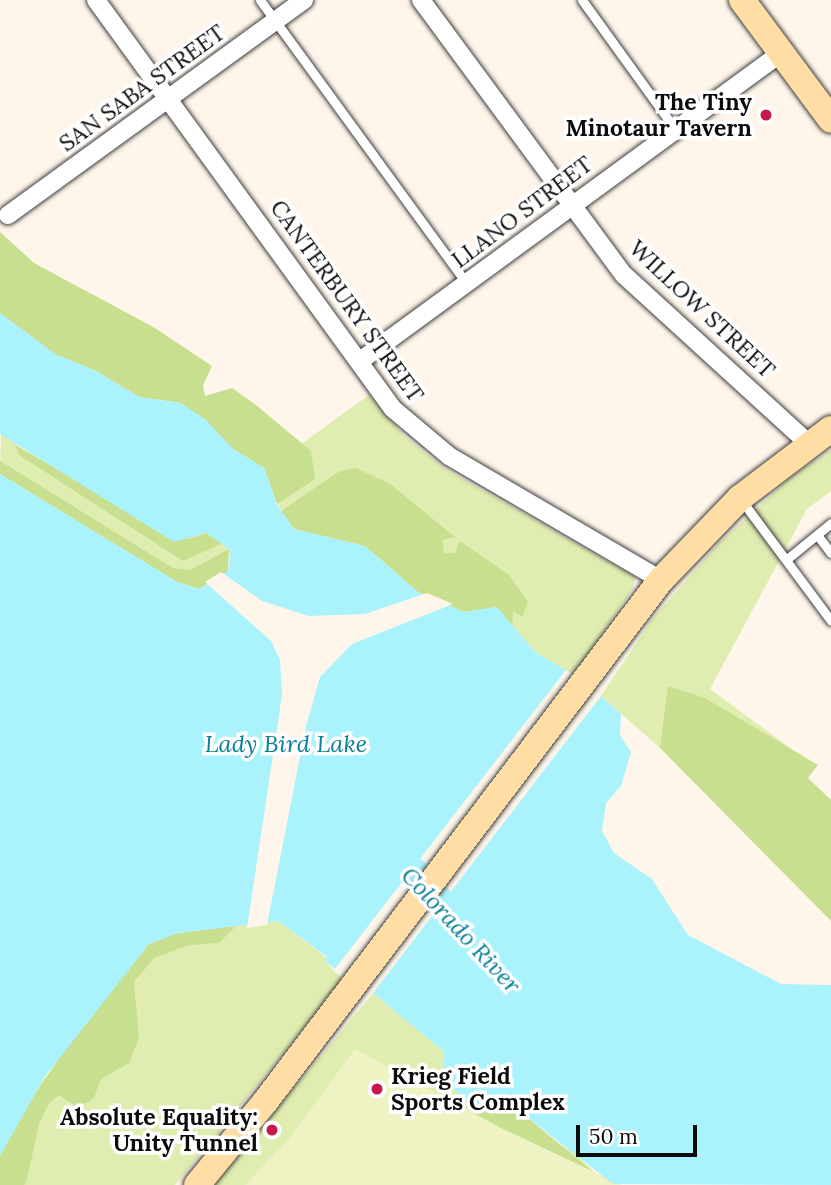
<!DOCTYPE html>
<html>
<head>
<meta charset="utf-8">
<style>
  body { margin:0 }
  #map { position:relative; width:831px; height:1185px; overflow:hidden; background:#fff6eb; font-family:Lora,serif }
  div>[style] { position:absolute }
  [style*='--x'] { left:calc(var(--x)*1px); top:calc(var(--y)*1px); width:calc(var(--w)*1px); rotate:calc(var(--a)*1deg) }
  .green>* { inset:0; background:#e0edb1 }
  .forest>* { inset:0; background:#c8df8f }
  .pitch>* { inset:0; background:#eff3c4 }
  .water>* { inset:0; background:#aaf3fc }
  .pier>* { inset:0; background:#fff6eb }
  .river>* { height:30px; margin:-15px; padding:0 15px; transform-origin:15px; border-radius:15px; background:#aaf3fc }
  .roads { filter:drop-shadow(0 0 2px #3f3f3f) drop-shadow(0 0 2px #3f3f3f) }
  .lane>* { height:9px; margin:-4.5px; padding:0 4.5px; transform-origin:4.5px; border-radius:4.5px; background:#fff }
  .street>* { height:18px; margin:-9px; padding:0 9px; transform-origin:9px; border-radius:9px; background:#fff }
  .secondary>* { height:26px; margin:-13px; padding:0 13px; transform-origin:13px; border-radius:13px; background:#ffdea6 }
  .dots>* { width:19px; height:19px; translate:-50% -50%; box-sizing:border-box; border:4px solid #fff; border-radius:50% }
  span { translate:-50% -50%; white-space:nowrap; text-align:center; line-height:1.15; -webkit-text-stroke:7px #fff; paint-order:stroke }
  .street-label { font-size:23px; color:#0c0c0c }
  .poi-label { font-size:23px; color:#0c0c0c; font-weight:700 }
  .right { translate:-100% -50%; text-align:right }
  .left { translate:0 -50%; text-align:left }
  .water-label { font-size:24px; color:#0b8199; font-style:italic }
  .scale { position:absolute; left:576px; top:1125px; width:121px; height:32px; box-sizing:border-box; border:4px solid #0c0c0c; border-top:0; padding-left:9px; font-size:21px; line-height:24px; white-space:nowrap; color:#0c0c0c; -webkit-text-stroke:5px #fff; paint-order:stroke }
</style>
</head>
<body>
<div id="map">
  <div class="green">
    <i style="clip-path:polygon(369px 395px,403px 435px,445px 469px,635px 577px,633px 588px,574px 675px,535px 652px,497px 607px,372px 555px,365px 546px,294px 529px,277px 504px,301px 444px)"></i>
    <i style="clip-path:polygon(1px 432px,17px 442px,16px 445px,106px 497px,215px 536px,229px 549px,199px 589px,0 474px)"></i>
    <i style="clip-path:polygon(831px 450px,831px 491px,807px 509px,710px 689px,801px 756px,660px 748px,601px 696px,653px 618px,719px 543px,792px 476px)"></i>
    <i style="clip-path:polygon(278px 921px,327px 958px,325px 961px,343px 980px,175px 1185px,0 1185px,0 1136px,149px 944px,179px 933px)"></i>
    <i style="clip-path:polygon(373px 993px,443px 1051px,444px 1069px,470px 1105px,488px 1106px,573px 1152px,602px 1179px,618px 1185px,214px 1185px)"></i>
  </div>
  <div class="forest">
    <i style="clip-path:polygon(0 232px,34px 263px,155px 328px,212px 366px,203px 385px,205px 396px,232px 388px,256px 405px,311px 451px,315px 479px,277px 504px,264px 468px,233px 449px,181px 403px,139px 397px,98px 372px,55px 354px,0 313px)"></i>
    <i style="clip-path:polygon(15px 445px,126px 509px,190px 539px,206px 533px,223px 543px,183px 561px,19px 455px)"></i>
    <i style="clip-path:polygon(0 461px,173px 568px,190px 570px,229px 549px,228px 571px,199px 589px,177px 582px,0 474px)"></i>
    <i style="clip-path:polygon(356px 468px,390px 484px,455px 537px,442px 540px,444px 553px,455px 553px,460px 541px,509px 575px,528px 602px,522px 617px,513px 611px,512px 628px,497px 607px,464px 612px,419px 593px,365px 546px,294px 529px,281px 511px,340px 471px)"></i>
    <i style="clip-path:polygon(668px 686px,705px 698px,818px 765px,808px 778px,831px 800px,831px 921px,660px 748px)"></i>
    <i style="clip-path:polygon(237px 925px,219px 943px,189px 945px,154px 958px,134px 982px,139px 1038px,129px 1063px,101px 1079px,94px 1098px,78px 1108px,59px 1095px,49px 1103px,39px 1124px,27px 1179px,24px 1185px,0 1185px,0 1155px,20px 1117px,76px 1033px,149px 944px,166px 935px)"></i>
    <i style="clip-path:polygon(470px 1105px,523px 1114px,602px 1179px,471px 1134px)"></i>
  </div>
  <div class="pitch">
    <i style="clip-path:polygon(355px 1049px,501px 1128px,622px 1185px,245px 1185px,288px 1140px)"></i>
  </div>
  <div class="water">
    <i style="clip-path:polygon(0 313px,55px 354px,98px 372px,139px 397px,181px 403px,206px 420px,233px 449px,264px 468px,277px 505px,294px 529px,365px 546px,419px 593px,464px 612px,497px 607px,535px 652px,566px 670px,335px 969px,325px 961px,327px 957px,278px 921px,179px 933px,149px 944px,44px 1078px,0 1156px,0 474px,177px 582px,199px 589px,228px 571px,230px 558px,229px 549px,206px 533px,174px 542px,0 434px)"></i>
    <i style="clip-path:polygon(601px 696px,621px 714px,620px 735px,631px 752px,621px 786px,606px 803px,602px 831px,614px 853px,652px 879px,688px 935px,781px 984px,831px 985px,831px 1185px,613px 1184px,523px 1114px,470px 1105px,452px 1087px,444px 1069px,443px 1051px,373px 993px)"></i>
  </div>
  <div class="pier">
    <i style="clip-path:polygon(221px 572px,262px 601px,309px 616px,365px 614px,427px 593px,453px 604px,352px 644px,320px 677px,306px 726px,267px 925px,247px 928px,282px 695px,280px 660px,271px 641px,205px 582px)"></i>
  </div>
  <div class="river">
    <i style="--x:378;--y:848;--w:41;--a:34.1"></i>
    <i style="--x:412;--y:871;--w:84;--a:48.4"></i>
  </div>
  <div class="roads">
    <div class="lane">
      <i style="--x:260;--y:0;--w:351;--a:53.9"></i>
      <i style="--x:582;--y:0;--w:159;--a:54.2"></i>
      <i style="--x:742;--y:501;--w:149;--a:53.4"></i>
      <i style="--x:818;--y:536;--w:21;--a:53"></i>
      <i style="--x:787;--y:559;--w:57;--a:-39.3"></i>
    </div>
    <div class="street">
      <i style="--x:96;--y:0;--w:505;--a:54.01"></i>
      <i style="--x:393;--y:409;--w:73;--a:40"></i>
      <i style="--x:449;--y:456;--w:246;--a:30.3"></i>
      <i style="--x:421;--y:0;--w:342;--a:53.6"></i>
      <i style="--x:624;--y:275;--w:251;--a:42.4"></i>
      <i style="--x:8;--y:215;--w:366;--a:-36"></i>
      <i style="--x:360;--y:361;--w:522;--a:-36.19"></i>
    </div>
    <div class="secondary">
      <i style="--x:742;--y:0;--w:149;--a:53.4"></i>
      <i style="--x:197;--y:1185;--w:107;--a:-50.7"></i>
      <i style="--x:265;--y:1102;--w:655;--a:-52.82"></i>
      <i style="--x:661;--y:580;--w:114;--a:-46.1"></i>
      <i style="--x:740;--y:498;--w:114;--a:-37.2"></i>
    </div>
  </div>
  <div class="dots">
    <i style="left:766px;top:115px;background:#c8184e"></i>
    <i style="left:377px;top:1089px;background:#c8184e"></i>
    <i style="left:272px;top:1130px;background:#c8184e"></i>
  </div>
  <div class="street-label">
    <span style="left:142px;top:88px;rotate:-36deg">SAN SABA STREET</span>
    <span style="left:522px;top:212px;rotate:-37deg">LLANO STREET</span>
    <span style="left:347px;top:301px;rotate:54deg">CANTERBURY STREET</span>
    <span style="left:702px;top:309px;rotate:43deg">WILLOW STREET</span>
  </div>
  <div class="poi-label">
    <span class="right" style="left:752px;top:115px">The Tiny<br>Minotaur Tavern</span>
    <span class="left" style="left:391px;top:1089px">Krieg Field<br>Sports Complex</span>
    <span class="right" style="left:258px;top:1130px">Absolute Equality:<br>Unity Tunnel</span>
  </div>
  <div class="water-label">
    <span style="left:286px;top:744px">Lady Bird Lake</span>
    <span style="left:461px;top:930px;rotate:47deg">Colorado River</span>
  </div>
  <div class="scale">50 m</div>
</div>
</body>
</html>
